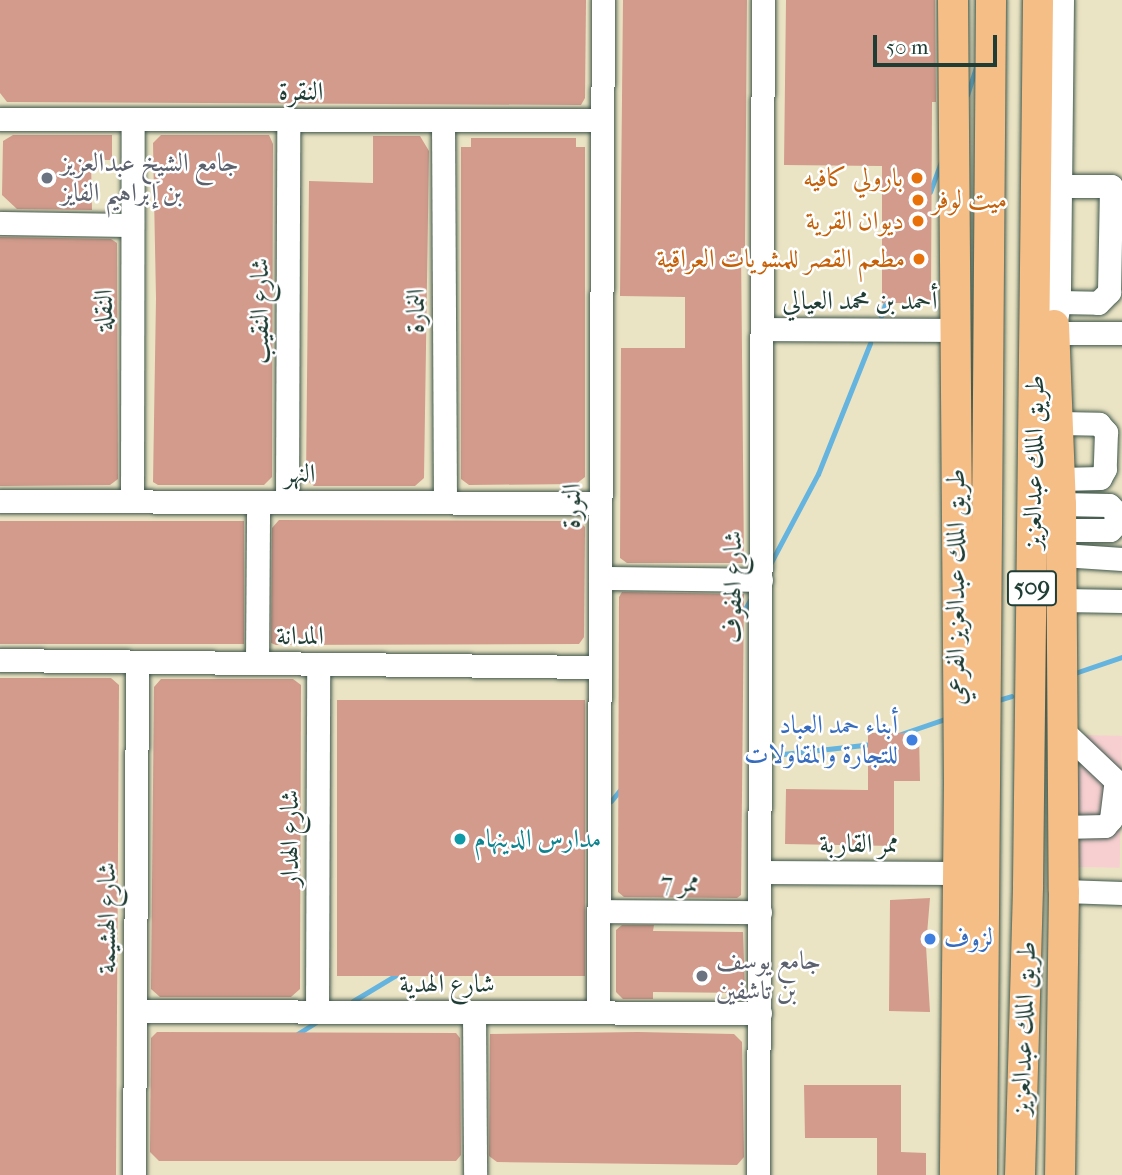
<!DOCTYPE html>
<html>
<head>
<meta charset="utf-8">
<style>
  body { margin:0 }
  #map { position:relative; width:1122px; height:1175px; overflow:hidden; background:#ebe4c4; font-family:"IM FELL French Canon",Amiri,serif }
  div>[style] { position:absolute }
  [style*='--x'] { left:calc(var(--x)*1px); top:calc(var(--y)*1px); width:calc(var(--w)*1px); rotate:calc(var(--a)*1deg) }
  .built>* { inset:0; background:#f7cfd1; transform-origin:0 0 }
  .stream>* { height:5px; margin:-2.5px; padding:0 2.5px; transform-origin:2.5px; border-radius:2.5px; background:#65b4df }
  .building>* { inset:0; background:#d29b8c; transform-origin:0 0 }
  .roads { filter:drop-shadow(0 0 2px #3e564a) drop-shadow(0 0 2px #3e564a) }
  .minor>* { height:23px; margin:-11.5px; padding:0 11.5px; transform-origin:11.5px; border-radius:11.5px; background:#fff }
  .major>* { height:30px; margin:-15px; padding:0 15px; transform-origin:15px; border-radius:15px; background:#f6be87 }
  .dots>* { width:19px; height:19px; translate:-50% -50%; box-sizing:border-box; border:4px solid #fff; border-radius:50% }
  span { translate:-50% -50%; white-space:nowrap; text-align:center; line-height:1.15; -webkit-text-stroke:5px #fff; paint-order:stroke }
  .shield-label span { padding:2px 5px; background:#fff; border:2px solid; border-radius:5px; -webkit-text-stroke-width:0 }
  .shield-label { font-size:24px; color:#1f3d34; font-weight:700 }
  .street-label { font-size:26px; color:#1f3d34 }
  .worship-label { font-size:26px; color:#5b616d }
  .left { translate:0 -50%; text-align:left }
  .food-label { font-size:26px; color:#c56008 }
  .right { translate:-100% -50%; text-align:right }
  .shop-label { font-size:26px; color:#366cbe }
  .culture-label { font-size:26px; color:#0d838f }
  .scale { position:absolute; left:873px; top:35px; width:124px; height:32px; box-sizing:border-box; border:4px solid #1f3d34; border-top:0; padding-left:9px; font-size:21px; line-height:24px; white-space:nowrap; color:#1f3d34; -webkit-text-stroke:5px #fff; paint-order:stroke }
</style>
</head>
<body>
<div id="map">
  <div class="built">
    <i style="left:1079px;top:735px;width:43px;height:132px;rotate:1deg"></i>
  </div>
  <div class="stream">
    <i style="--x:967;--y:95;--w:36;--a:-72"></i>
    <i style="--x:930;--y:192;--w:32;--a:-70"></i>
    <i style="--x:881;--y:316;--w:18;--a:-71"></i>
    <i style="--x:769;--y:566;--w:104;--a:-62"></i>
    <i style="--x:818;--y:474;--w:141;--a:-68.3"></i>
    <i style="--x:740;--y:618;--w:25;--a:-61"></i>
    <i style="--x:1072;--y:674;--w:53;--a:-18.8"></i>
    <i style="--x:995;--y:701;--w:17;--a:-17"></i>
    <i style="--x:898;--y:735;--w:53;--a:-18.8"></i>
    <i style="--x:774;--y:755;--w:99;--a:-6.4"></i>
    <i style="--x:611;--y:801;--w:19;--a:-51"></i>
    <i style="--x:353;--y:1001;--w:52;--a:-31"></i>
    <i style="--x:294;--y:1036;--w:25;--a:-32"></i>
  </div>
  <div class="building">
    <i style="clip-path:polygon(0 0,586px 0,585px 98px,581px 105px,7px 102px,0 93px)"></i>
    <i style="clip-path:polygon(623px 0,747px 0,745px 248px,741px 248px,744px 563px,627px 563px,620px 558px,621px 348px,685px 348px,685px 297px,620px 296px)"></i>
    <i style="clip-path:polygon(786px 0,935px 0,936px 102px,932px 102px,931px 303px,882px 303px,882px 166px,784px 165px)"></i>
    <i style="clip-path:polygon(13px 135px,112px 135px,112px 160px,91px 160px,92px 210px,17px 209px,2px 195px,3px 141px)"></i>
    <i style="clip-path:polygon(161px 135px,269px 135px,273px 144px,272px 477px,264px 485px,158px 485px,153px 482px,156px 298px,153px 143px)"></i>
    <i style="clip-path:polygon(373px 136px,420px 136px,429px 151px,424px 478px,415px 486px,314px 486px,306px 480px,309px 181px,373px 183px)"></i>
    <i style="clip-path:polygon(471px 138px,576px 138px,576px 147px,585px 147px,585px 477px,576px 484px,469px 485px,461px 479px,461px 147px,471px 147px)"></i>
    <i style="clip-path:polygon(0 237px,111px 239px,117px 243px,118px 479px,110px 485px,0 486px)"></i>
    <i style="clip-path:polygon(279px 520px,579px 521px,585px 527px,584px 637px,579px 644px,276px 645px,271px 643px,272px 528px)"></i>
    <i style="left:0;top:521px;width:244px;height:123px"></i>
    <i style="clip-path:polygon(622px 592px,744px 594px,741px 895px,737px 898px,624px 897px,618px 892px,619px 597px)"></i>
    <i style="clip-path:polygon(0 678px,111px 678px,119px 685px,116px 1175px,0 1175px)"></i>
    <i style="clip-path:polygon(161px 679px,293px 679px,301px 685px,300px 989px,291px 997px,160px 997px,151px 989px,154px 687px)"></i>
    <i style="left:337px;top:700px;width:248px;height:276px"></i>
    <i style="clip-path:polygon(868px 733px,919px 733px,920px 781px,894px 781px,894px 846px,785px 844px,786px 789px,868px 790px)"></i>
    <i style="clip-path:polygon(930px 898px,926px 946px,930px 1012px,889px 1011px,890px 900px)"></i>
    <i style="clip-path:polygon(622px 925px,654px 925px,653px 931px,743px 932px,745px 993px,653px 992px,653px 999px,623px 999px,616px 992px,616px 930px)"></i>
    <i style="clip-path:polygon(157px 1032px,456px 1033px,460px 1038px,461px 1155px,456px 1161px,159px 1161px,150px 1152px,151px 1038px)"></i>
    <i style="clip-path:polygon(638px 1032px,734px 1034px,742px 1042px,744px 1157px,737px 1165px,497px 1162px,489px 1156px,490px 1034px)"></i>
    <i style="clip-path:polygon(804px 1085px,901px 1085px,901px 1152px,926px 1153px,926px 1175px,877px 1175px,877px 1138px,805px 1138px)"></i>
  </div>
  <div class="roads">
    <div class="minor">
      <i style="--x:1062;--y:0;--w:302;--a:90.6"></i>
      <i style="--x:1059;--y:302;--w:31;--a:99"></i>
      <i style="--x:1054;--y:333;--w:68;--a:0"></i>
      <i style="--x:0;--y:119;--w:602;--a:0.1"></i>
      <i style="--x:443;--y:120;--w:382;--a:89.7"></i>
      <i style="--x:0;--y:223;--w:132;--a:0.9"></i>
      <i style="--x:1059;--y:302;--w:39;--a:1"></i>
      <i style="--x:1098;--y:303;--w:16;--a:-45"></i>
      <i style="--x:1109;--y:292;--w:106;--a:-88.9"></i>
      <i style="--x:1111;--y:186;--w:51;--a:180"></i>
      <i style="--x:762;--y:329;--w:195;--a:0.3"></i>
      <i style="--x:1060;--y:423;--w:39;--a:1"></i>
      <i style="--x:1099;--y:424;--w:11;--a:49"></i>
      <i style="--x:1106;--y:432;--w:37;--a:92"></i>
      <i style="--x:1105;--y:469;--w:10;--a:119"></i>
      <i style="--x:1100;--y:478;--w:40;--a:178.6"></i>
      <i style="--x:0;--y:501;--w:600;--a:0.19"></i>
      <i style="--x:132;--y:501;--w:382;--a:-89.9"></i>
      <i style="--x:287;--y:502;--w:381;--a:-89.8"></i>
      <i style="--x:1061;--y:504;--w:48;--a:1.2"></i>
      <i style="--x:1109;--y:505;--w:8;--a:45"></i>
      <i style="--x:1115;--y:511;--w:13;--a:86"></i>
      <i style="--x:1116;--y:524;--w:8;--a:135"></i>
      <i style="--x:1110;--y:530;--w:49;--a:180"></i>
      <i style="--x:1062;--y:555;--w:60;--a:3.8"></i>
      <i style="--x:600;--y:578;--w:161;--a:0.7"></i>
      <i style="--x:1062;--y:600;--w:60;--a:1"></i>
      <i style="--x:0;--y:660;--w:600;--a:0.67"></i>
      <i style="--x:257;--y:663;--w:161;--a:-89.6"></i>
      <i style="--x:1062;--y:827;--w:43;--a:-1.3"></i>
      <i style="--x:1105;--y:826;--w:9;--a:-49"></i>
      <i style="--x:1111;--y:819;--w:38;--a:-83"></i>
      <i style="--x:1116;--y:781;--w:74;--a:-136.6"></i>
      <i style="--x:760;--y:872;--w:197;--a:0.3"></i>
      <i style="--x:1064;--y:891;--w:58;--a:2"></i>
      <i style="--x:599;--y:911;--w:161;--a:0.4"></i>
      <i style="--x:135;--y:1011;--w:625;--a:0.18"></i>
      <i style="--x:317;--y:1012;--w:348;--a:-89.8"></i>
      <i style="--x:598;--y:1012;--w:1012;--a:-89.72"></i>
      <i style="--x:474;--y:1013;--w:162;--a:89.6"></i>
      <i style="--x:134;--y:1175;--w:513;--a:-89.66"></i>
      <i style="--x:758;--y:1175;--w:1175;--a:-89.76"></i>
    </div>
    <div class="major">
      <i style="--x:953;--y:0;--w:784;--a:89.56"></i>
      <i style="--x:959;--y:784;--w:391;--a:90.6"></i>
      <i style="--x:1054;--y:325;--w:179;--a:87.8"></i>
      <i style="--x:1061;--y:504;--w:387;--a:89.6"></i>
      <i style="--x:1064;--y:891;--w:284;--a:90.8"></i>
      <i style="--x:982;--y:1175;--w:1175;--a:-89.56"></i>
      <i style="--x:1020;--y:1175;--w:290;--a:-88.4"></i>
      <i style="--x:1028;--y:885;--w:885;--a:-89.35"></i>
    </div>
  </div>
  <div class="dots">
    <i style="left:47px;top:178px;background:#6b7280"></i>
    <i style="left:917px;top:178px;background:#e8710a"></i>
    <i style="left:918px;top:200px;background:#e8710a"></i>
    <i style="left:918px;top:221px;background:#e8710a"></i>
    <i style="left:919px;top:259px;background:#e8710a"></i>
    <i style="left:912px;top:740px;background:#3f7fe0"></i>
    <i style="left:460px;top:839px;background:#0f9aa8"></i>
    <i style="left:930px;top:939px;background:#3f7fe0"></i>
    <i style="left:702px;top:976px;background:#6b7280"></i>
  </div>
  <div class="shield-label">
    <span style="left:1032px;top:588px">509</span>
  </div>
  <div class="street-label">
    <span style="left:301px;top:92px">النقرة</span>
    <span style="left:860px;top:301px">أحمد بن محمد العيالي</span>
    <span style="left:104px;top:310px;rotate:-90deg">النقلة</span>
    <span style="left:260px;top:311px;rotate:-90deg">شارع النقيب</span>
    <span style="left:416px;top:311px;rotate:-90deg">النمارة</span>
    <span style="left:1034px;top:462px;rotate:-89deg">طريق الملك عبدالعزيز</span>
    <span style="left:300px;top:474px">النهر</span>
    <span style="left:572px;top:506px;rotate:-90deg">النورة</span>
    <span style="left:733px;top:587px;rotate:-90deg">شارع الهفوف</span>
    <span style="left:956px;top:587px;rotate:-90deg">طريق الملك عبدالعزيز الفرعي</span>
    <span style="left:300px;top:636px">المدانة</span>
    <span style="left:290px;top:838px;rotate:-90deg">شارع الهدار</span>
    <span style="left:859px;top:844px">ممر القاربة</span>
    <span style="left:680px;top:883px;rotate:1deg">ممر 7</span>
    <span style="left:107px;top:918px;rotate:-90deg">شارع الهشيمة</span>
    <span style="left:447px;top:984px">شارع الهدية</span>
    <span style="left:1024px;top:1028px;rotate:-88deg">طريق الملك عبدالعزيز</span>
  </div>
  <div class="worship-label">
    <span class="left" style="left:61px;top:178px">جامع الشيخ عبدالعزيز<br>بن إبراهيم الفايز</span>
    <span class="left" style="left:716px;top:976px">جامع يوسف<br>بن تاشفين</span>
  </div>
  <div class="food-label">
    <span class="right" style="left:903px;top:178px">بارولي كافيه</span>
    <span class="left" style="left:932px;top:200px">ميت لوفر</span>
    <span class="right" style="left:904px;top:221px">ديوان القرية</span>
    <span class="right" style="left:905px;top:259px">مطعم القصر للمشويات العراقية</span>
  </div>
  <div class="shop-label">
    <span class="right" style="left:898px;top:740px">أبناء حمد العباد<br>للتجارة والمقاولات</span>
    <span class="left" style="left:944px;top:939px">لزوف</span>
  </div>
  <div class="culture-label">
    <span class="left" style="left:474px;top:839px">مدارس الدينهام</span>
  </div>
  <div class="scale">50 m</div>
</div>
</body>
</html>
